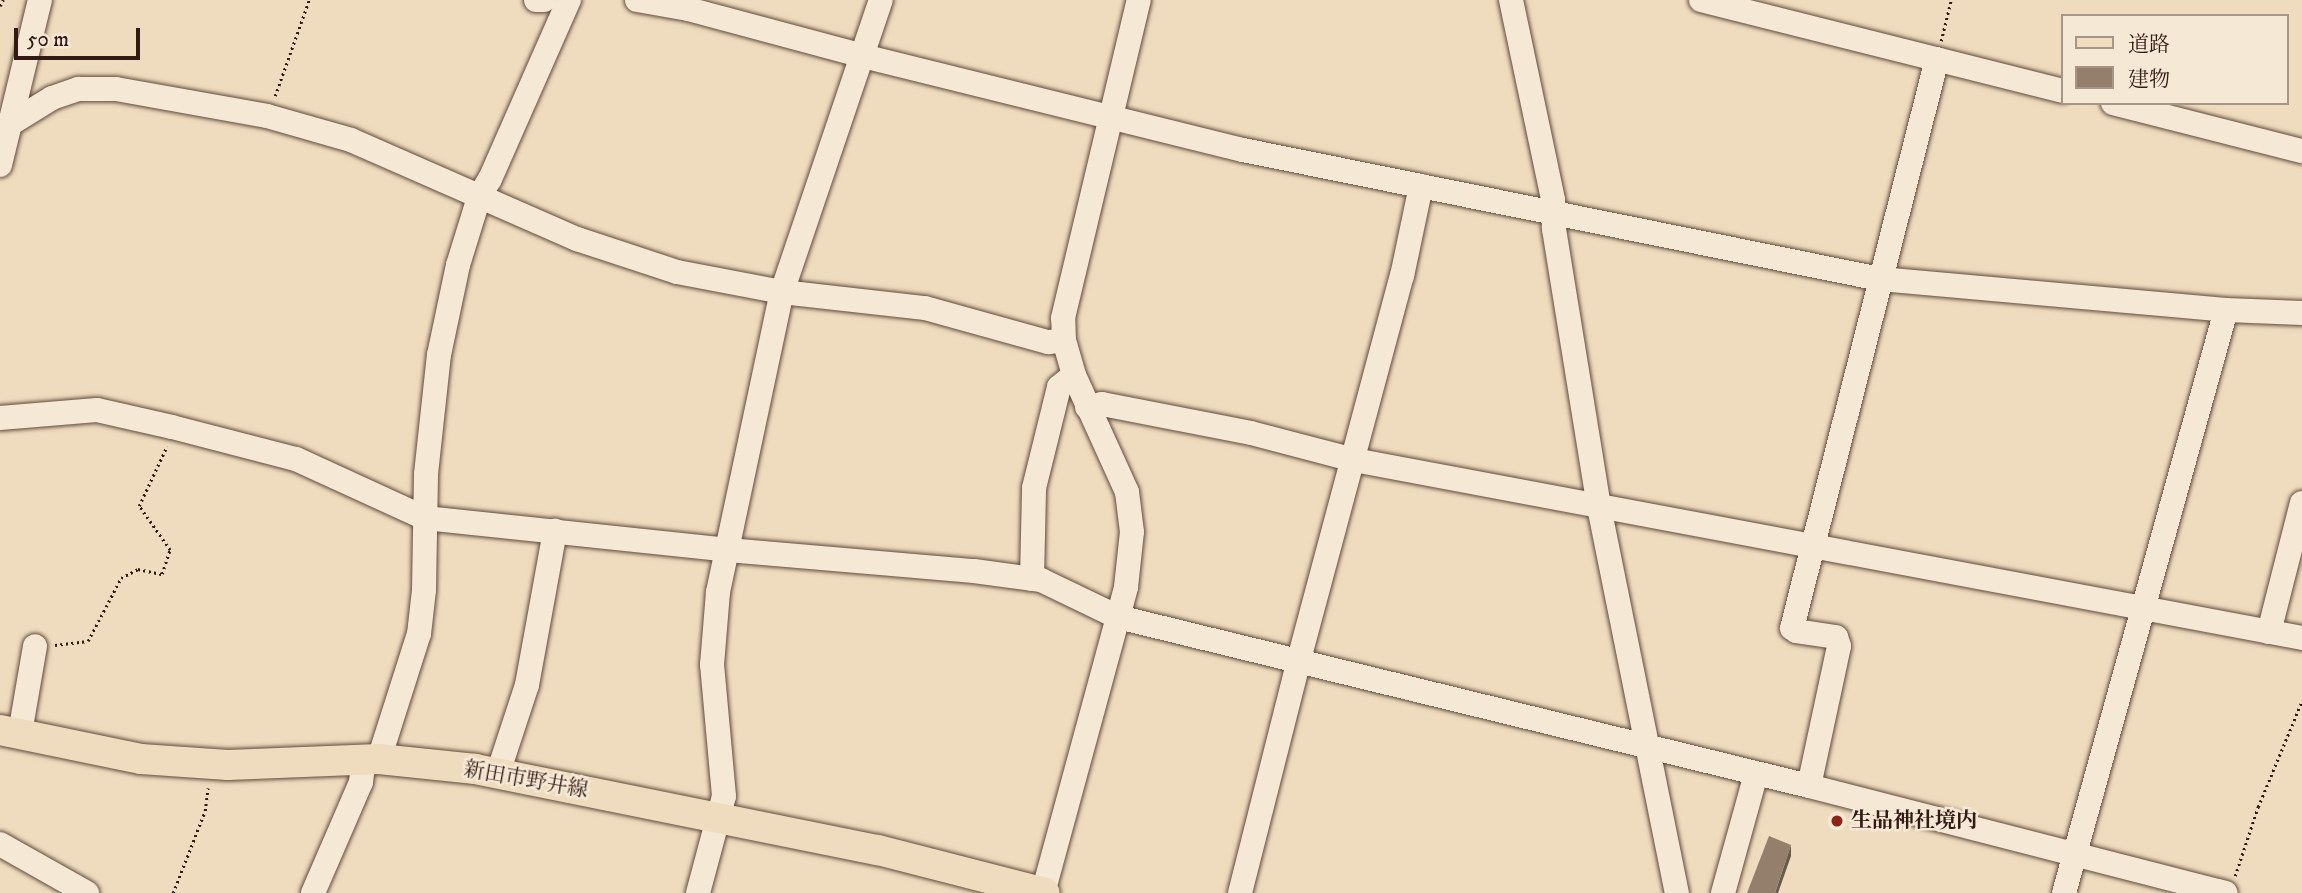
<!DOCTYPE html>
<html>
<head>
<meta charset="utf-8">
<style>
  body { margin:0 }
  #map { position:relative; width:2302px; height:893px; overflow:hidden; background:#efdcbe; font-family:"IM FELL DW Pica","Noto Serif JP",serif }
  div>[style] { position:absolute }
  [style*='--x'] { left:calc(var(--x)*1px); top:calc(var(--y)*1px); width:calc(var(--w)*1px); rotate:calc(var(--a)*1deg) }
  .path>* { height:2.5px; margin-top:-1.25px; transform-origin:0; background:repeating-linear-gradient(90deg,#301a12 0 2px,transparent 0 5.5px) }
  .roads { filter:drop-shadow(0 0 2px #604a3d) drop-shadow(0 0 2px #604a3d) }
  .minor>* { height:24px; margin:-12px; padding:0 12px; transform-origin:12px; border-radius:12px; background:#f5e8d5 }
  .major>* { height:30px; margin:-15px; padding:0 15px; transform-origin:15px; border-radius:15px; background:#efdcbe }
  .shaded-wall>* { inset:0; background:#67594b }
  .building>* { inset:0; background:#937f6b }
  .dots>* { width:19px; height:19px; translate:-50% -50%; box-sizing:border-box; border:4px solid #f5e8d5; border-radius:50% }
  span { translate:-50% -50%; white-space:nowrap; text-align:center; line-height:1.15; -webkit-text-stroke:5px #f5e8d5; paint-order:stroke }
  .street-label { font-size:21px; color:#301a12 }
  .poi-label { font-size:21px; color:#301a12; font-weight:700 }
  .left { translate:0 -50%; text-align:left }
  .legend { position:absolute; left:2061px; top:14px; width:228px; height:91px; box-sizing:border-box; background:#f5e8d5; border:2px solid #a69687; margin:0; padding:9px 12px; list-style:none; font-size:21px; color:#301a12 }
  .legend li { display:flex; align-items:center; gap:14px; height:35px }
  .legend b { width:35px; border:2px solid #a69687 }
  .scale { position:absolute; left:14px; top:28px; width:126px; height:32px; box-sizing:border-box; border:4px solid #301a12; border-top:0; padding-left:9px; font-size:21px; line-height:24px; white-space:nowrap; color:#301a12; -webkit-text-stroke:5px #f5e8d5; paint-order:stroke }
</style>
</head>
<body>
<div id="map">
  <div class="path">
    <i style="--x:0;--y:6;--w:7;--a:-63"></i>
    <i style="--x:1941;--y:41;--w:42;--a:-76.3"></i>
    <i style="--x:275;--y:96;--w:102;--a:-70.5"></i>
    <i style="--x:55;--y:645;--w:33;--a:-7"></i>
    <i style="--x:88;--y:641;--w:71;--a:-62.4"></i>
    <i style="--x:121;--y:578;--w:19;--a:-28"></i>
    <i style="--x:138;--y:569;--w:25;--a:12"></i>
    <i style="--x:162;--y:574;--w:25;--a:-72"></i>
    <i style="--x:170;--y:550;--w:54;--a:-125.2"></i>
    <i style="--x:139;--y:506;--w:66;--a:-65"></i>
    <i style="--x:2235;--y:876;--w:73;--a:-71.6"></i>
    <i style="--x:2258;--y:807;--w:115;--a:-67.5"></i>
    <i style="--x:173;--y:893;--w:88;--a:-68.7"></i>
    <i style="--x:205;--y:811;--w:23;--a:-83"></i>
  </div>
  <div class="roads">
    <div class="minor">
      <i style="--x:536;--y:0;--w:8;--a:0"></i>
      <i style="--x:637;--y:0;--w:52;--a:10"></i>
      <i style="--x:688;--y:9;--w:181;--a:15"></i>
      <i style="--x:863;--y:56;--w:391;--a:13.9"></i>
      <i style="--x:1243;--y:150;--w:650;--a:11.45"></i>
      <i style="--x:1880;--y:279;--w:347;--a:5.1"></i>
      <i style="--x:2226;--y:310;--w:76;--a:2.3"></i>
      <i style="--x:1511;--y:0;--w:204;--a:78.1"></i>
      <i style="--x:1553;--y:200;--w:29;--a:88"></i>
      <i style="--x:1554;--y:229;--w:282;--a:80.8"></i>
      <i style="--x:1599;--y:507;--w:394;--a:78.6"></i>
      <i style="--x:1701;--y:0;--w:372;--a:14.1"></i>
      <i style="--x:2113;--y:103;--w:195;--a:14.3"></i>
      <i style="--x:0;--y:126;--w:10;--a:-11"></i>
      <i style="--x:10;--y:124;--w:49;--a:-31.8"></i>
      <i style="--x:52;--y:98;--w:28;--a:-19"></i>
      <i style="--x:78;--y:89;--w:38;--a:0"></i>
      <i style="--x:116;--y:89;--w:153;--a:10.1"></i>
      <i style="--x:267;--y:116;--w:87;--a:15.9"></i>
      <i style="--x:351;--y:140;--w:247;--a:23.7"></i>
      <i style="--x:577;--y:239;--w:105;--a:18.3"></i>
      <i style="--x:677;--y:272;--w:107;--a:10.8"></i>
      <i style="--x:782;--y:292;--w:144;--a:6.4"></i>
      <i style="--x:925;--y:308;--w:128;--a:15.5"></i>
      <i style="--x:1048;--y:342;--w:16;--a:-4"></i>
      <i style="--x:0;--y:165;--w:170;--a:-76.4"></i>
      <i style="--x:1087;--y:407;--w:15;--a:-11"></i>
      <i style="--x:1102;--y:404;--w:152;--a:11"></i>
      <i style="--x:1251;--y:433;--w:106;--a:14.7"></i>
      <i style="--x:1354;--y:460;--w:965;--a:10.63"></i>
      <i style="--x:0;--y:418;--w:97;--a:-4.7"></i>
      <i style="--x:97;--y:410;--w:77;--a:12.8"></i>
      <i style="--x:172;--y:427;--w:128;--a:14.5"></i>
      <i style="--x:296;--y:459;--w:142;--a:24.6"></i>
      <i style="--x:425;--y:518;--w:305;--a:6"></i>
      <i style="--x:728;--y:550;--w:247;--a:4.9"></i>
      <i style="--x:974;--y:571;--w:68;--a:7.7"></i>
      <i style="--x:1041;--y:580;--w:85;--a:25.7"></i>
      <i style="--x:1118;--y:617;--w:711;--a:13.74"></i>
      <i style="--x:1809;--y:786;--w:430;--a:14.4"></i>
      <i style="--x:1032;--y:579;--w:91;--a:-88.7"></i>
      <i style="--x:1034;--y:488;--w:104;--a:-76.1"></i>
      <i style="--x:1059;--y:387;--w:19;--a:-39"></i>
      <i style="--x:2269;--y:632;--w:133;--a:-75.7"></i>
      <i style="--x:20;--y:733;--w:88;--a:-80.2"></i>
      <i style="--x:379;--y:759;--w:131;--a:-72.3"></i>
      <i style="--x:419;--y:634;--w:44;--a:-83.5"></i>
      <i style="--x:424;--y:590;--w:116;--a:-89"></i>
      <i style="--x:426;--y:474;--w:120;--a:-83.8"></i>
      <i style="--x:439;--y:355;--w:92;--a:-78.1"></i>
      <i style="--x:458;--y:265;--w:71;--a:-72.8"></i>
      <i style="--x:479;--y:197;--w:21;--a:-59"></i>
      <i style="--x:490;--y:179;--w:196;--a:-66.2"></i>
      <i style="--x:498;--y:773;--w:93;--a:-71.8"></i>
      <i style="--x:527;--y:685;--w:157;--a:-79.7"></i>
      <i style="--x:1809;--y:786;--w:143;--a:-77.9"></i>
      <i style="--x:1839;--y:646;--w:9;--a:-108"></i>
      <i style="--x:1836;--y:637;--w:40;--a:-171.5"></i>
      <i style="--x:1796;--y:631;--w:5;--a:-143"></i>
      <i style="--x:1792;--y:628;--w:587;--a:-75.7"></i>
      <i style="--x:0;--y:844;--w:100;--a:29.4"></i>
      <i style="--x:313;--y:893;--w:121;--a:-66.6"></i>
      <i style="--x:361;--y:782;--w:23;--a:-83"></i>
      <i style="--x:698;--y:893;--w:100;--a:-75"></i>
      <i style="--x:724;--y:796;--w:132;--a:-95.2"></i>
      <i style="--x:712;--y:665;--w:73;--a:-85.3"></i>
      <i style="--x:718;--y:592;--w:307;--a:-78"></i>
      <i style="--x:782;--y:292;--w:308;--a:-71.3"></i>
      <i style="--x:1043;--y:893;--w:317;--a:-74.8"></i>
      <i style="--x:1126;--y:587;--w:55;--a:-83.8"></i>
      <i style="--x:1132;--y:532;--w:40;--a:-97.1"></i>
      <i style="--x:1127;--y:492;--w:128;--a:-114.4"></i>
      <i style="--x:1074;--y:375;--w:35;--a:-106"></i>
      <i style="--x:1064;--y:341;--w:23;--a:-92"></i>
      <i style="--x:1063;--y:318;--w:327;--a:-76.6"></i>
      <i style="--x:1240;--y:893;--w:237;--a:-75.8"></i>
      <i style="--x:1298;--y:663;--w:401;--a:-75"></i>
      <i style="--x:1402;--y:276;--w:92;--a:-78.1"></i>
      <i style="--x:1723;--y:893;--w:123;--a:-74.5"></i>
      <i style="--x:2064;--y:893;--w:605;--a:-74.47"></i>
    </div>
    <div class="major">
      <i style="--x:0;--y:730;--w:144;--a:11.6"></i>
      <i style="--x:141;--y:759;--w:87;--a:3.9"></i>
      <i style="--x:228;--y:765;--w:151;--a:-2.3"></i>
      <i style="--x:379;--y:759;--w:97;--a:5.9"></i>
      <i style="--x:475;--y:769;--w:411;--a:11.4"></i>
      <i style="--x:878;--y:850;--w:172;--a:14.4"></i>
    </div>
  </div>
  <div class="shaded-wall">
    <i style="clip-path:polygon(1791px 845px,1791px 856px,1778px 893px,1775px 893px)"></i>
  </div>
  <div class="building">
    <i style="clip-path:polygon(1769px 836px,1791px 845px,1775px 893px,1747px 893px)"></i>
  </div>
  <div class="dots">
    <i style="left:1837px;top:821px;background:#8f2418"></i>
  </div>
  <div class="street-label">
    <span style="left:526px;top:780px;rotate:10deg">新田市野井線</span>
  </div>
  <div class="poi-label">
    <span class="left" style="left:1851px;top:821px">生品神社境内</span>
  </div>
  <ul class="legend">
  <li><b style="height:9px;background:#efdcbe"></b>道路</li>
  <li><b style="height:19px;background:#937f6b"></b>建物</li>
  </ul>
  <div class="scale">50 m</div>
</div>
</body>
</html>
